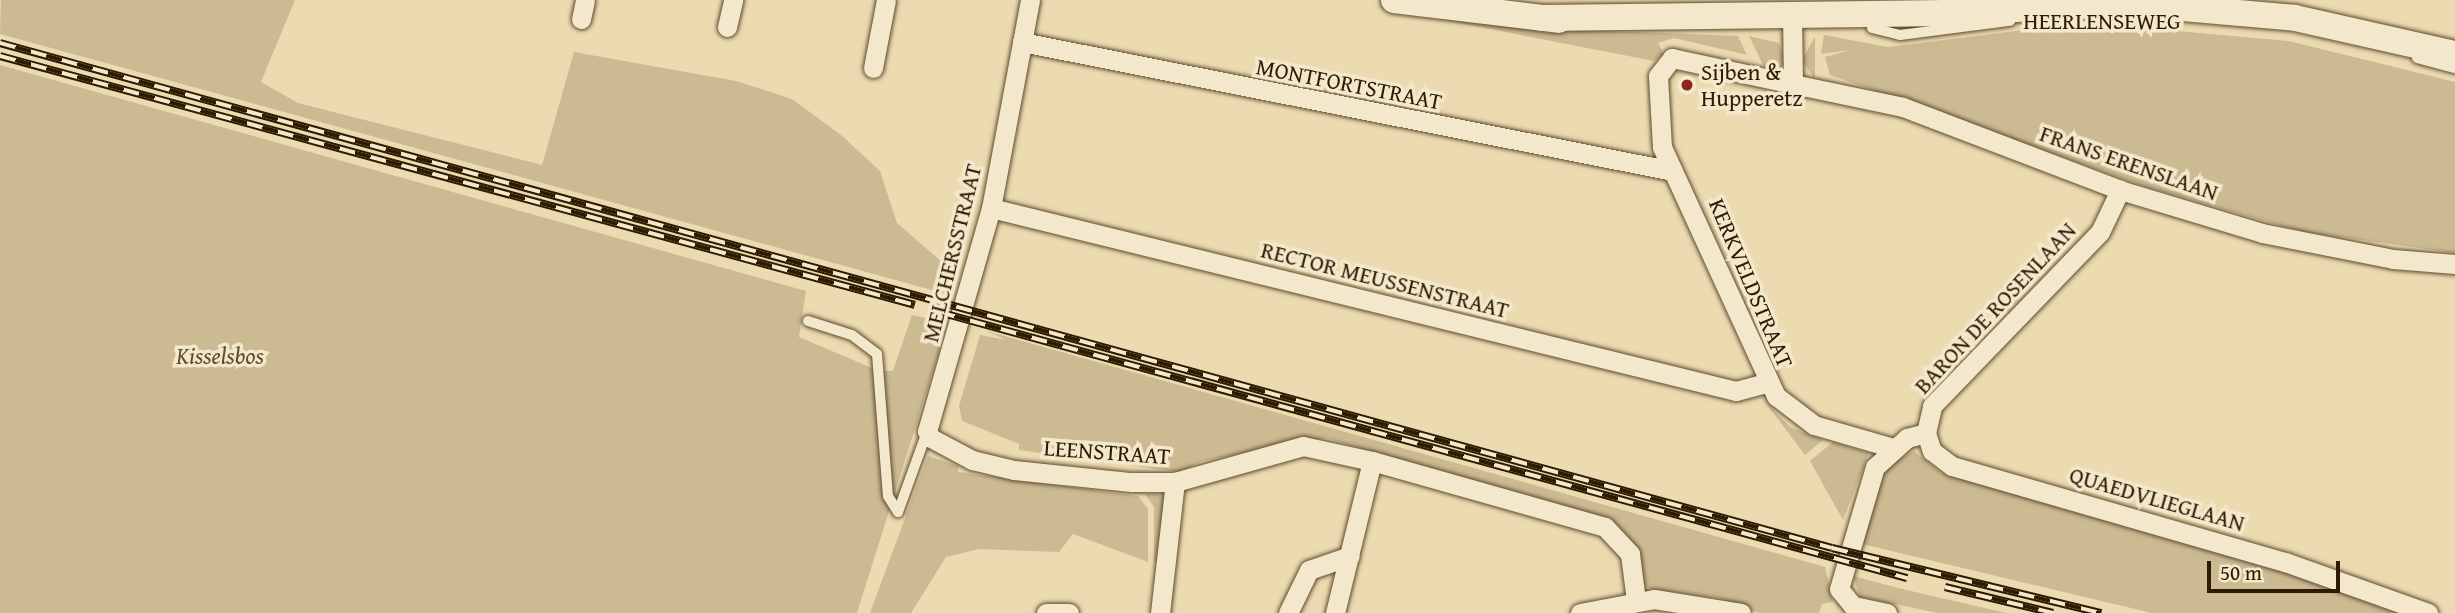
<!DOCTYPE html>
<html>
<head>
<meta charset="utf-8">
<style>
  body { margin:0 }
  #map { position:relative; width:2455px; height:613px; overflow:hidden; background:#ecdbb0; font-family:"Gentium Book Plus",serif }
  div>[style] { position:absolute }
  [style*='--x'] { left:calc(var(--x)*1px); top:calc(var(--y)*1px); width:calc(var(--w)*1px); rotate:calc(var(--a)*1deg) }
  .green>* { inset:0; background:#ccba92 }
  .roads { filter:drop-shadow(0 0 2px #5d4b2e) drop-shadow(0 0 2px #5d4b2e) }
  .service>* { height:10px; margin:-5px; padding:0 5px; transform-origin:5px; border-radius:5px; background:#f3e8cc }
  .minor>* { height:19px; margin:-9.5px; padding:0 9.5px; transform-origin:9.5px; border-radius:9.5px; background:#f3e8cc }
  .secondary>* { height:26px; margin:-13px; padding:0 13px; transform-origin:13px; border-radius:13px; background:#f3e8cc }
  .rail>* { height:8px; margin-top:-4px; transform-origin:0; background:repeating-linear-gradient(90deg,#f3e8cc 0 16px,#2d1b02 0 32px); box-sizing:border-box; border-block:2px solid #2d1b02 }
  .dots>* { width:19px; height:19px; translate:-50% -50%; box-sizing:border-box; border:4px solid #f3e8cc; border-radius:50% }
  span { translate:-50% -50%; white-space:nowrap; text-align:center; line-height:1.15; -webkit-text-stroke:7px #f3e8cc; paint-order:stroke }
  .street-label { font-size:23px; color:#2d1b02 }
  .poi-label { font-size:23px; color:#2d1b02 }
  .left { translate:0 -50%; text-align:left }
  .park-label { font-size:23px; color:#5d4b2d; font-style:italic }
  .scale { position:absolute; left:2207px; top:561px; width:133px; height:32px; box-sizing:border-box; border:4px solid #2d1b02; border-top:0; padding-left:9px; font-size:21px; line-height:24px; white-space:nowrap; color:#2d1b02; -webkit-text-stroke:5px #f3e8cc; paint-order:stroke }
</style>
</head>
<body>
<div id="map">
  <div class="green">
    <i style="clip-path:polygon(1px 0,295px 0,261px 82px,298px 103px,542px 165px,574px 52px,736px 81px,792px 99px,841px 135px,880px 171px,897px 223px,957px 275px,950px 295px,0 34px)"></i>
    <i style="clip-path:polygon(1372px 6px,1583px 30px,1738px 36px,1747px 55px,1674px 38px,1658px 43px,1664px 54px,1654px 61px)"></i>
    <i style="clip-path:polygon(2133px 27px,2289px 41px,2455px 82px,2455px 253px,2304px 232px,2147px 187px,1830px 75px,1825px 57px,1851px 50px,1821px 54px,1824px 35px,1888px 47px,2039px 28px)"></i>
    <i style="clip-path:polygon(1749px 36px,1779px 43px,1785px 63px,1779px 71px,1767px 73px)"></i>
    <i style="clip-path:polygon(1814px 38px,1815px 38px,1815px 79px,1802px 61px)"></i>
    <i style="clip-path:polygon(0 65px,806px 291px,799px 337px,879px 371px,893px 371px,912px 315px,948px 323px,857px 613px,0 613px)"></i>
    <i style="clip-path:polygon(987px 331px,1825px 567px,1833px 602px,1822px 604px,1819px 613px,1760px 613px,1719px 598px,1651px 589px,1643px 584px,1634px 546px,1611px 522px,1326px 438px,1202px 461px,1179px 472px,1019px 450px,1019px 444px,962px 421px,959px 406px,980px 335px,1006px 340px)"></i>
    <i style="clip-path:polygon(1762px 398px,1790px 427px,1823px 440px,1805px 455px)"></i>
    <i style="clip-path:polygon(1833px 442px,1869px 453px,1843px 520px,1810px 461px)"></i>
    <i style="clip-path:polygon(1914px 451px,1941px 473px,2244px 556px,2397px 613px,2152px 613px,1862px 544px,1883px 468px)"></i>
    <i style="clip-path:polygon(928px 456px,958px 466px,958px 472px,1138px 496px,1148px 509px,1148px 562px,1073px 534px,1059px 552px,979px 549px,946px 557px,911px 613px,870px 613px)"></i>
    <i style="clip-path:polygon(1145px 494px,1163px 494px,1166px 500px,1159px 562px,1154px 562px,1154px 507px)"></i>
    <i style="clip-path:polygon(1853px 576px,1898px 588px,2006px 613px,1938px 613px,1860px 597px)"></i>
  </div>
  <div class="roads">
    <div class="service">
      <i style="--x:2105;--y:16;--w:52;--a:3.3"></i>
      <i style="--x:1872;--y:28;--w:29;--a:14"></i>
      <i style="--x:1900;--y:35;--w:111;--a:-7.3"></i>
      <i style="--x:2417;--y:58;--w:39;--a:15"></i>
      <i style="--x:808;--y:321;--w:46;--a:17.7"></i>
      <i style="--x:852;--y:335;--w:31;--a:37"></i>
      <i style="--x:877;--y:354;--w:142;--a:85.6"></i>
      <i style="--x:888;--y:496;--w:19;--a:58"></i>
      <i style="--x:898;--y:512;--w:85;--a:-70.1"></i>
    </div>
    <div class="minor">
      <i style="--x:1030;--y:0;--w:212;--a:100.6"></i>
      <i style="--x:991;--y:208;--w:232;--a:106"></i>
      <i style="--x:927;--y:431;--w:8;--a:60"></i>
      <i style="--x:931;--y:438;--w:47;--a:28.2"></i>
      <i style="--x:972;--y:460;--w:43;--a:13.4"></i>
      <i style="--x:1014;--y:470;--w:118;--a:5.9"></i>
      <i style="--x:1131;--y:482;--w:44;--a:0"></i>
      <i style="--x:1175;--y:482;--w:133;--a:-15.7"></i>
      <i style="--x:1303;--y:446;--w:71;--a:12.3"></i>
      <i style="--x:1792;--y:13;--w:71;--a:89.2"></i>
      <i style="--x:1793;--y:84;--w:112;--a:11.8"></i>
      <i style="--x:1903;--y:107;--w:232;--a:20.9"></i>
      <i style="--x:2120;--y:190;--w:148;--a:16.8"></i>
      <i style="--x:2262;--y:233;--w:134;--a:11.2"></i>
      <i style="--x:2393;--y:259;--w:62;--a:4.6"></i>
      <i style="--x:581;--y:19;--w:19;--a:-78"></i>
      <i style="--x:727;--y:27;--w:28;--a:-77"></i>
      <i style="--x:1022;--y:42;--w:659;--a:11.21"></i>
      <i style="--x:873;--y:68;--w:69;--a:-79.2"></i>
      <i style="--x:1793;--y:84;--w:124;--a:-167.9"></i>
      <i style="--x:1672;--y:58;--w:23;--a:128"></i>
      <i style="--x:1658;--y:76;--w:71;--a:86.8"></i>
      <i style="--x:1662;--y:147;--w:274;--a:65.4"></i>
      <i style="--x:1776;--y:396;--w:48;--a:37.3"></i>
      <i style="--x:1814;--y:425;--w:82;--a:16.2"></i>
      <i style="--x:991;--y:208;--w:767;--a:13.8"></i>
      <i style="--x:1736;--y:391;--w:31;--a:-15"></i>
      <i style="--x:1926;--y:433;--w:19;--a:72"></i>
      <i style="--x:1932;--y:451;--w:25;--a:37"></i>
      <i style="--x:1952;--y:466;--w:347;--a:16.1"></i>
      <i style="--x:2285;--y:562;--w:152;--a:19.6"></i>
      <i style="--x:1046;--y:613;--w:23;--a:0"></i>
      <i style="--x:1160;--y:613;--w:132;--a:-83.5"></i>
      <i style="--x:1288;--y:613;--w:48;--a:-64"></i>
      <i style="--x:1309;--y:570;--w:43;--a:-18.9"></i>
      <i style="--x:1335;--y:613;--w:156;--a:-76.3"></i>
      <i style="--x:1372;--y:461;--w:242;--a:15.8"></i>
      <i style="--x:1605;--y:527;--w:37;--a:47"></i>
      <i style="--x:1630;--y:554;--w:47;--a:82.7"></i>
      <i style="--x:1580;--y:613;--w:75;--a:-10.7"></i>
      <i style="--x:1654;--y:599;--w:88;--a:9.1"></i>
      <i style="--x:1887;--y:613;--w:35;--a:-168"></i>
      <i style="--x:1853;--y:606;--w:22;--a:-129"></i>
      <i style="--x:1839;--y:589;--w:127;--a:-73.6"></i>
      <i style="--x:1875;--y:467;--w:43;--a:-42.2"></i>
      <i style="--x:1907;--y:438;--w:20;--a:-15"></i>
      <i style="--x:1926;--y:433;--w:28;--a:-77"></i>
      <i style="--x:1932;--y:406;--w:242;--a:-46"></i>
      <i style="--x:2100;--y:232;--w:47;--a:-64.5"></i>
    </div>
    <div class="secondary">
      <i style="--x:1394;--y:0;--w:166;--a:6.9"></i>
      <i style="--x:1542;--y:18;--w:402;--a:-0.7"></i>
      <i style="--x:1944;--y:13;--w:181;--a:-3.2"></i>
      <i style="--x:2125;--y:3;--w:171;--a:5"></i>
      <i style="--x:2295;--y:18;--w:164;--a:12.7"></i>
    </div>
  </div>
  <div class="rail">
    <i style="--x:0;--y:43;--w:1900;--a:15.41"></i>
    <i style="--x:1832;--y:548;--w:277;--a:13.6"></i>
    <i style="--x:0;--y:56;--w:948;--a:15.22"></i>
    <i style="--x:939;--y:312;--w:1004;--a:15.37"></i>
    <i style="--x:1945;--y:587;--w:111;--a:13.5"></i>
  </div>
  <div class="dots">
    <i style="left:1687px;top:85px;background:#8f2418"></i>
  </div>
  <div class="street-label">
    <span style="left:2102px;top:21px">HEERLENSEWEG</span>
    <span style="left:1349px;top:84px;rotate:11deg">MONTFORTSTRAAT</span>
    <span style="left:2129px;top:163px;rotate:19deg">FRANS ERENSLAAN</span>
    <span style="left:952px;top:253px;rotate:-76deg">MELCHERSSTRAAT</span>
    <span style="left:1385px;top:280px;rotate:14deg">RECTOR MEUSSENSTRAAT</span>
    <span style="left:1751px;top:283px;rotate:67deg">KERKVELDSTRAAT</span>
    <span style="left:1995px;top:308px;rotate:-47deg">BARON DE ROSENLAAN</span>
    <span style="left:1107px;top:452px;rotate:4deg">LEENSTRAAT</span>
    <span style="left:2157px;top:499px;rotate:16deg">QUAEDVLIEGLAAN</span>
  </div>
  <div class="poi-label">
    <span class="left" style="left:1701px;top:85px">Sijben &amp;<br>Hupperetz</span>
  </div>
  <div class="park-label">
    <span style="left:220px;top:356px">Kisselsbos</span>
  </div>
  <div class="scale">50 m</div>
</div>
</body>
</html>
